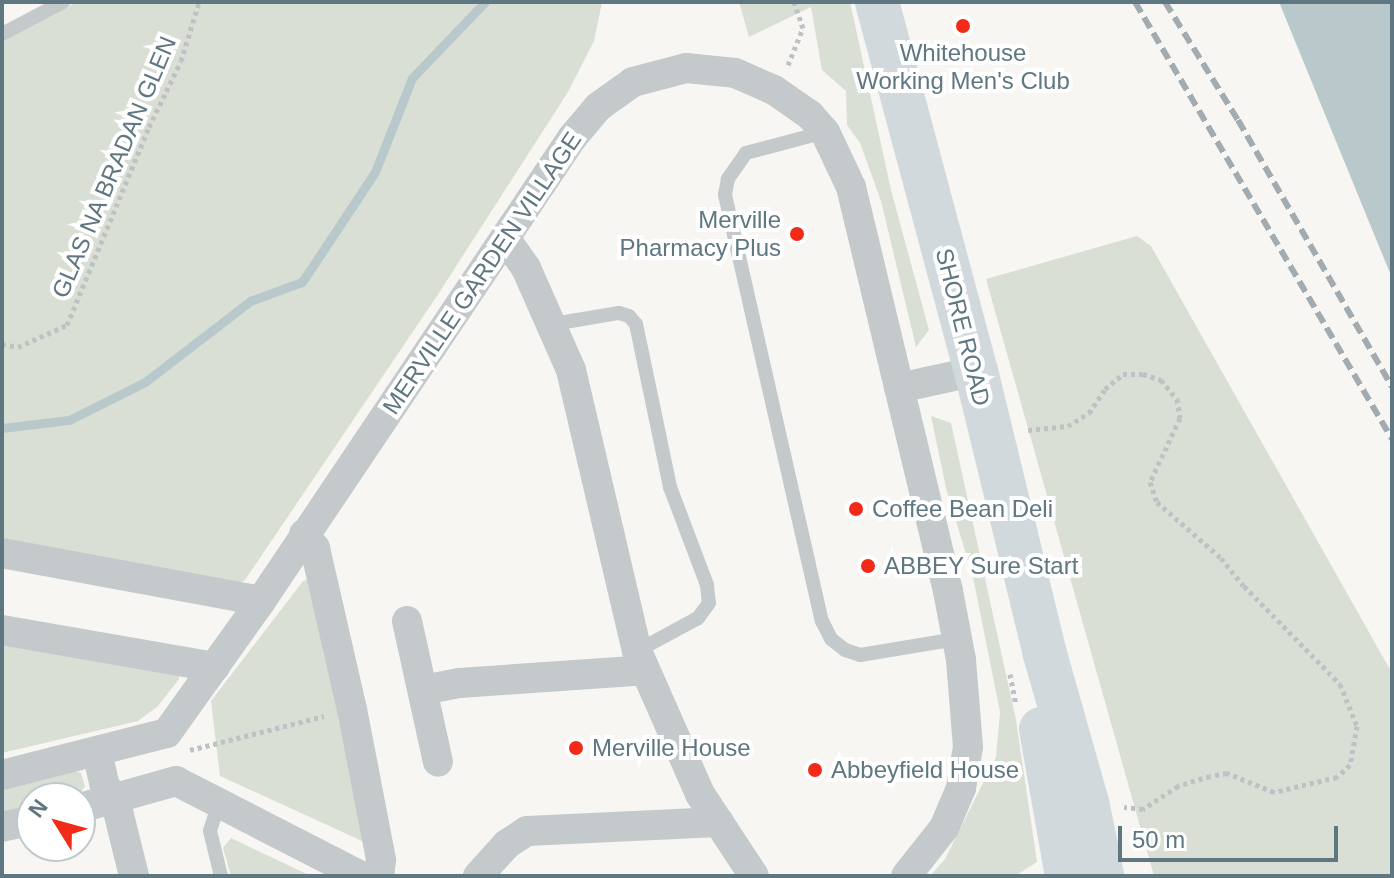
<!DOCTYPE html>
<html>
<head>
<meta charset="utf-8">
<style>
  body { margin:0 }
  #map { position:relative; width:1394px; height:878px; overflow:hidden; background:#f7f6f3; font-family:Arial,sans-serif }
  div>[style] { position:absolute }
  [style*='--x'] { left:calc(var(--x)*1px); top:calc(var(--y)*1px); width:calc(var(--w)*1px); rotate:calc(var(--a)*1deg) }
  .green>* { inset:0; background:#d9dfd4 }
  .water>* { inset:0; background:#b9c9cb }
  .stream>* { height:9px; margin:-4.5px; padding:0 4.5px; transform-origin:4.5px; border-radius:4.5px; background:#b9c9cb }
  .path>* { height:5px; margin-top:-2.5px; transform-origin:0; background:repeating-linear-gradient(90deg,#bfc2c4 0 4px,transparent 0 8px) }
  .service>* { height:14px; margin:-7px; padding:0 7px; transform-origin:7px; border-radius:7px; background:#c4c9cc }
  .minor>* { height:30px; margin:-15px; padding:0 15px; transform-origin:15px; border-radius:15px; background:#c4c9cc }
  .primary>* { height:44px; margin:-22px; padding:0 22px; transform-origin:22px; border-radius:22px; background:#d2d9dc }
  .rail>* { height:6px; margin-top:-3px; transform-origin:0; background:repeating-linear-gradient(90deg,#a2abaf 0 12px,transparent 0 18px) }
  .dots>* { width:22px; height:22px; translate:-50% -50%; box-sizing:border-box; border:4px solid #fff; border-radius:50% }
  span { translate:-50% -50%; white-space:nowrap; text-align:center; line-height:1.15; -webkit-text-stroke:8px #fff; paint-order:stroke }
  .poi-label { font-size:24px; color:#5f7781 }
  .right { translate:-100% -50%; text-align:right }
  .left { translate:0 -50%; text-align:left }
  .street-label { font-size:24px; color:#5f7781 }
  .frame { position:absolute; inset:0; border:4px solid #5f7781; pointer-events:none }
  .north { position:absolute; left:16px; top:782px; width:80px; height:80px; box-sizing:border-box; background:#fff; border:2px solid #bfc9cd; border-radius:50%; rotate:307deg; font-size:22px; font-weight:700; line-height:32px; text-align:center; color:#5f7781 }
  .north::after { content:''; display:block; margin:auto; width:28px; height:36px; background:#f22a18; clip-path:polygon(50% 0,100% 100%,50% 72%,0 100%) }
  .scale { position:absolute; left:1118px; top:826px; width:220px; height:36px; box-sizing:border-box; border:4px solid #5f7781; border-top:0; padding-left:10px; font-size:24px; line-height:28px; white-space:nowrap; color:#5f7781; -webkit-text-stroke:6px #fff; paint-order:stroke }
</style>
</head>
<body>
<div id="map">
  <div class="green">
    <i style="clip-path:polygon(77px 2px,602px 2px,594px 41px,568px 92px,437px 296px,245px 580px,237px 585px,2px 547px,2px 39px)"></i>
    <i style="clip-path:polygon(739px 2px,850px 2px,891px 190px,929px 330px,916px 347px,881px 201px,860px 143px,847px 125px,846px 91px,822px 70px,811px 7px,749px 37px)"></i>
    <i style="clip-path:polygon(1137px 236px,1151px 246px,1392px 673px,1392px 876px,1154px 876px,986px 279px)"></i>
    <i style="clip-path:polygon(931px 416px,951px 423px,1016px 720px,1037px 862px,1015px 876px,930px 876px,945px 859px,996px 757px,1000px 712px,973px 577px,946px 488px)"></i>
    <i style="clip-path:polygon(313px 578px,373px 846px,220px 776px,211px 701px,303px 581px)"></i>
    <i style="clip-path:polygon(2px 632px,180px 672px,179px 679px,158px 706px,138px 721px,2px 753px)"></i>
    <i style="clip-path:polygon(72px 770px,81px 773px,85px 787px,77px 796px,32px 798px,32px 807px,2px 814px,2px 786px)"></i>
    <i style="clip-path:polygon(231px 838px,311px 876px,231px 876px,223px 848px)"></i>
  </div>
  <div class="water">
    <i style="clip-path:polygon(1279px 2px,1392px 2px,1392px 278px)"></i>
  </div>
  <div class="stream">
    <i style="--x:2;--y:428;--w:67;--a:-6.8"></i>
    <i style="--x:69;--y:420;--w:85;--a:-26.6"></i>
    <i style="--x:145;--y:382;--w:133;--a:-37.6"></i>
    <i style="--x:250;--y:301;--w:55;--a:-20.1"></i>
    <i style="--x:302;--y:282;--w:132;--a:-56.4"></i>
    <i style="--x:375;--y:172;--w:101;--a:-68.5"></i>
    <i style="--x:412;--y:78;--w:105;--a:-46.2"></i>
  </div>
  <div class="path">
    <i style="--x:788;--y:65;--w:40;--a:-68"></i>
    <i style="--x:803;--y:28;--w:28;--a:-109"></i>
    <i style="--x:2;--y:344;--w:16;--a:11"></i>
    <i style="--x:18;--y:347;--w:54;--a:-24.2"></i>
    <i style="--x:67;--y:325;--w:214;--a:-67.5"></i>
    <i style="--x:149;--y:127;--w:73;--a:-64.1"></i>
    <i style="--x:181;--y:61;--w:62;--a:-73"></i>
    <i style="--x:1028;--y:430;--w:40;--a:-5.7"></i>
    <i style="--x:1068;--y:426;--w:25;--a:-32"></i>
    <i style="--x:1089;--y:413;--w:29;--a:-56"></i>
    <i style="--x:1105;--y:389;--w:23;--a:-40"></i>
    <i style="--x:1123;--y:374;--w:20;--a:0"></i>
    <i style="--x:1143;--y:374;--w:19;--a:18"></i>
    <i style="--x:1161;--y:380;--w:25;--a:50"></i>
    <i style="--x:1177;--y:399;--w:19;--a:81"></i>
    <i style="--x:1180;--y:418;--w:71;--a:115.1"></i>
    <i style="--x:1150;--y:482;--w:21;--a:71"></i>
    <i style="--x:1157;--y:502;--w:85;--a:41.2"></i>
    <i style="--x:1221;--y:558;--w:36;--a:51"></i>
    <i style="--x:1244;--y:586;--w:137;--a:45.6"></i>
    <i style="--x:1340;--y:684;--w:45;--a:68"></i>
    <i style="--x:1357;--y:726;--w:40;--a:100"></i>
    <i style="--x:1350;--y:765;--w:18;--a:137"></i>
    <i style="--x:1337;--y:777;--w:65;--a:166.6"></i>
    <i style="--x:1274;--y:792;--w:51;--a:-158"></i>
    <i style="--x:1227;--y:773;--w:17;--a:170"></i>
    <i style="--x:1210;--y:776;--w:34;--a:163"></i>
    <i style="--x:1178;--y:786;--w:42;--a:146.7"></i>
    <i style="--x:1143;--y:809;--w:19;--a:-174"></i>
    <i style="--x:1010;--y:674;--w:31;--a:79"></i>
    <i style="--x:190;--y:750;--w:138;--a:-14.2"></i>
  </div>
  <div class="service">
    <i style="--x:2;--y:34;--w:69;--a:-27.7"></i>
    <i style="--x:825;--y:132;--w:82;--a:165.1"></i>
    <i style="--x:746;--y:153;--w:32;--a:125"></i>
    <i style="--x:728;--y:179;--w:16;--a:101"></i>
    <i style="--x:725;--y:195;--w:437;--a:77.2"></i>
    <i style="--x:822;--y:621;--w:20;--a:63"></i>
    <i style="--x:831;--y:639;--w:18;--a:38"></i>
    <i style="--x:845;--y:650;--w:16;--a:18"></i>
    <i style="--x:860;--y:655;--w:98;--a:-9.4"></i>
    <i style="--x:553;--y:324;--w:67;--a:-9.5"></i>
    <i style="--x:619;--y:313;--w:10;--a:17"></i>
    <i style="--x:629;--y:316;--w:11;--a:49"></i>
    <i style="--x:636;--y:324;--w:167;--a:78.2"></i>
    <i style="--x:670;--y:487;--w:105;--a:69.3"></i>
    <i style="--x:707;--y:585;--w:18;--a:84"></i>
    <i style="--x:709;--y:603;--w:19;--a:126"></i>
    <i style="--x:698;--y:618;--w:69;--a:151.6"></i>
    <i style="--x:219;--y:803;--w:29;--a:108"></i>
    <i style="--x:210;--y:831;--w:46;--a:76.3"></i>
  </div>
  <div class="minor">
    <i style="--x:505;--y:238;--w:37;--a:55"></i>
    <i style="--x:526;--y:268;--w:111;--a:66.2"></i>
    <i style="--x:571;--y:370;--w:289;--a:76.8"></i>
    <i style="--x:637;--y:651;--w:156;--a:66.2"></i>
    <i style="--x:700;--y:794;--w:98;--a:56.6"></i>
    <i style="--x:899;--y:388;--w:79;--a:-12.4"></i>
    <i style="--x:304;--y:534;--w:18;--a:52"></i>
    <i style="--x:315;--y:548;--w:165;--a:77.1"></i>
    <i style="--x:352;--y:709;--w:154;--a:79.1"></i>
    <i style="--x:381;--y:860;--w:16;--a:97"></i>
    <i style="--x:2;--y:553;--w:263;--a:10.5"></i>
    <i style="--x:407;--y:621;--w:144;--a:77.6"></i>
    <i style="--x:2;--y:630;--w:216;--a:9.9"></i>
    <i style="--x:423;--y:690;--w:38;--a:-11"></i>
    <i style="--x:460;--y:683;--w:184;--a:-4"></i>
    <i style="--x:97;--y:752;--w:35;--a:77"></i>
    <i style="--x:105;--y:786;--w:16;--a:52"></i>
    <i style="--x:115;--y:799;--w:79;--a:76.1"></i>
    <i style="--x:2;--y:775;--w:170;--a:-14.3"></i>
    <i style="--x:167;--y:733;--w:162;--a:-54.5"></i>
    <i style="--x:261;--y:601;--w:558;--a:-56.11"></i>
    <i style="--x:572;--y:138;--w:40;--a:-50"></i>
    <i style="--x:598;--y:107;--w:43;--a:-35.5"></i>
    <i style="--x:633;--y:82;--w:55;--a:-14.8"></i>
    <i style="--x:686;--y:68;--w:49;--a:5.8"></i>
    <i style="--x:735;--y:73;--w:43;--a:23.6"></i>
    <i style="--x:774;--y:90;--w:44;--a:34.8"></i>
    <i style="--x:810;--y:115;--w:23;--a:49"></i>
    <i style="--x:825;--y:132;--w:61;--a:64.7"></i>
    <i style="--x:851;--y:187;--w:415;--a:76.5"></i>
    <i style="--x:948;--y:591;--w:70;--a:79.3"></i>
    <i style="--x:961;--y:660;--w:87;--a:85.4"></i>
    <i style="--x:968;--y:747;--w:42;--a:99.7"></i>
    <i style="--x:961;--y:788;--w:43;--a:113"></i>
    <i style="--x:944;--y:828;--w:61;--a:128.4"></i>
    <i style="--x:80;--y:808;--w:100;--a:-15.7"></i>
    <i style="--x:176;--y:781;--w:208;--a:27.2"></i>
    <i style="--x:2;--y:827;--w:31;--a:-13"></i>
    <i style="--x:478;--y:876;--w:43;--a:-47.8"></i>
    <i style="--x:507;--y:844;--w:24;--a:-33"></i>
    <i style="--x:527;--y:831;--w:192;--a:-2.7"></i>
  </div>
  <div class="primary">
    <i style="--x:877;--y:2;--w:382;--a:75"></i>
    <i style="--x:976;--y:371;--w:291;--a:76.3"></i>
    <i style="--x:1045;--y:654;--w:154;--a:74.2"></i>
    <i style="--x:1087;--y:802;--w:76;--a:78.5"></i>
    <i style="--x:1041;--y:729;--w:149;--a:80"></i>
  </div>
  <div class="rail">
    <i style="--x:1135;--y:2;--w:507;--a:59.54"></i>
    <i style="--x:1165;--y:2;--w:139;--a:58.3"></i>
    <i style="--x:1238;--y:120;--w:308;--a:60"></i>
  </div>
  <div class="dots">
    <i style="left:963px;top:26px;background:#f22a18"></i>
    <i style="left:797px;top:234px;background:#f22a18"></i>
    <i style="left:856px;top:509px;background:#f22a18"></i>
    <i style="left:868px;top:566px;background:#f22a18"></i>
    <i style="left:576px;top:748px;background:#f22a18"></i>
    <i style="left:815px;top:770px;background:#f22a18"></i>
  </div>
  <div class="poi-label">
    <span style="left:963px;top:67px">Whitehouse<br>Working Men's Club</span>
    <span class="right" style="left:781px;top:234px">Merville<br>Pharmacy Plus</span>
    <span class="left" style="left:872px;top:509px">Coffee Bean Deli</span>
    <span class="left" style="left:884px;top:566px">ABBEY Sure Start</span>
    <span class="left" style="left:592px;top:748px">Merville House</span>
    <span class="left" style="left:831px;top:770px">Abbeyfield House</span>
  </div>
  <div class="street-label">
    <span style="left:114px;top:167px;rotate:-67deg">GLAS NA BRADAN GLEN</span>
    <span style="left:482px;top:273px;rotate:-56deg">MERVILLE GARDEN VILLAGE</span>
    <span style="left:963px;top:327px;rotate:76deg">SHORE ROAD</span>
  </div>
  <div class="frame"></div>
  <div class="north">N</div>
  <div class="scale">50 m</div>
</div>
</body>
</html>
